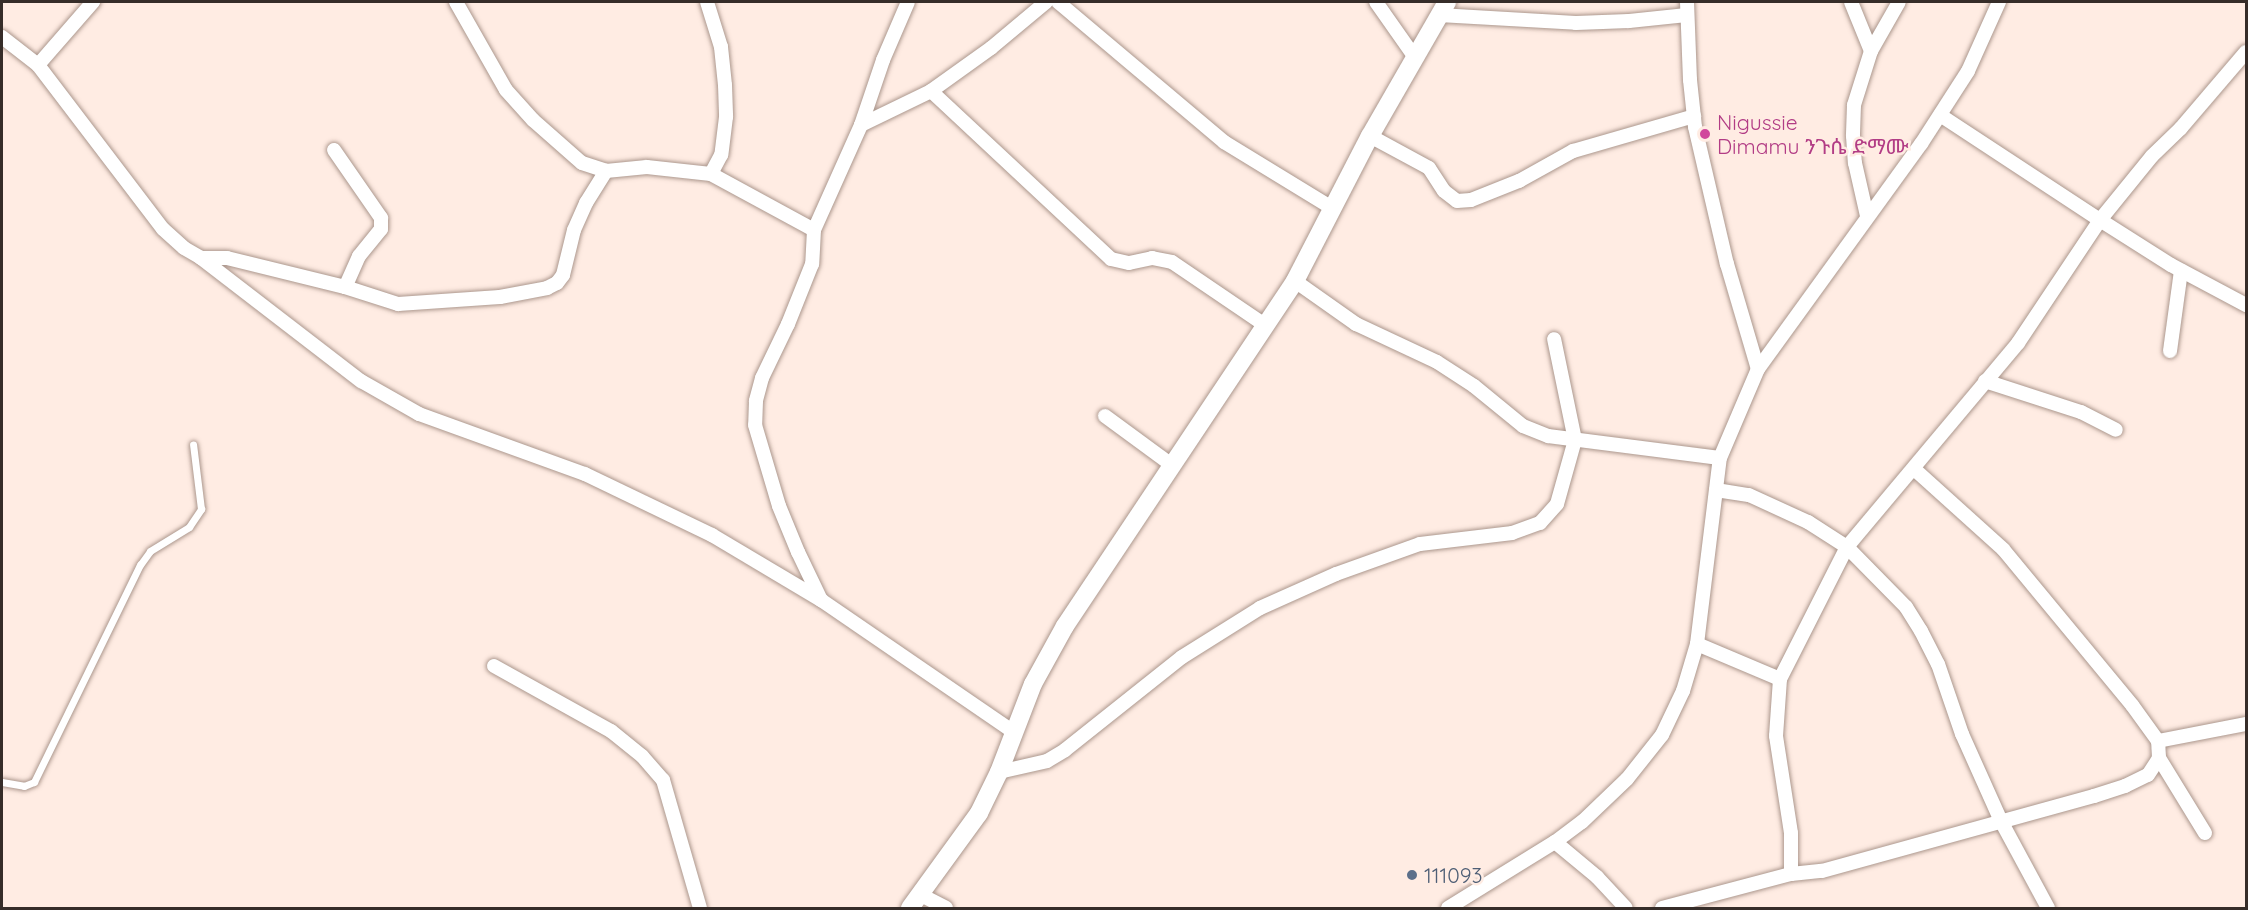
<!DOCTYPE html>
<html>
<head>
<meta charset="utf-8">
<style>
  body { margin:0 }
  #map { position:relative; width:2248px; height:910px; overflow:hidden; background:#ffece3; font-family:Quicksand,"Noto Sans Ethiopic",sans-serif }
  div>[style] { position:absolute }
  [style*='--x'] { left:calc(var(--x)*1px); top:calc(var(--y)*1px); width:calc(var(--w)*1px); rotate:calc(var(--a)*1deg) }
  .roads { filter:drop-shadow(0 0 2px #ac978d) drop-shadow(0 0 2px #ac978d) }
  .service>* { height:7px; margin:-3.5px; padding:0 3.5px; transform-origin:3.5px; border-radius:3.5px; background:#fff }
  .minor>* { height:14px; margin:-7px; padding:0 7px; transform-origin:7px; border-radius:7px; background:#fff }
  .tertiary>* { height:18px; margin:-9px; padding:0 9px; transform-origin:9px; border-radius:9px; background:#fff }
  .dots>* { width:16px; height:16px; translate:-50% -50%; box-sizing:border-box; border:3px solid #ffece3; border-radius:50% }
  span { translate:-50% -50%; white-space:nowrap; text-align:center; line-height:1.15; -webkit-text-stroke:5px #ffece3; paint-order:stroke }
  .hotel-label { font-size:21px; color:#b23c85 }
  .left { translate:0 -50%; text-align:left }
  .service-label { font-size:21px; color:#4e5e75 }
  .frame { position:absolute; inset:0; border:3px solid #362d29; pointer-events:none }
</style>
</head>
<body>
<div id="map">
  <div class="roads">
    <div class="service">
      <i style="--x:2;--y:782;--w:22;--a:10"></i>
      <i style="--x:24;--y:786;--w:11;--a:-22"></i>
      <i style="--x:34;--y:782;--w:242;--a:-64"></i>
      <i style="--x:140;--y:565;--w:17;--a:-54"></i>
      <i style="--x:150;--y:551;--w:46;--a:-31.6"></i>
      <i style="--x:189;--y:527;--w:22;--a:-56"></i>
      <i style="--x:201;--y:509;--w:65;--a:-97"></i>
    </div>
    <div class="minor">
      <i style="--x:456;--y:2;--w:101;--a:60.4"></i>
      <i style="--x:506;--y:90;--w:40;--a:48"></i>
      <i style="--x:533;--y:120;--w:65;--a:41.3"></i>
      <i style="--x:582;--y:163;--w:25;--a:18"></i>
      <i style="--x:606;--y:171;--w:41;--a:-5.6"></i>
      <i style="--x:647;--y:167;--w:64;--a:6.2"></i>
      <i style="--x:707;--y:2;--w:47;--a:72.7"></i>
      <i style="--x:721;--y:47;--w:38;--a:84"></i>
      <i style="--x:725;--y:85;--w:32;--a:88"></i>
      <i style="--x:726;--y:117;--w:38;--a:97"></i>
      <i style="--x:721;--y:155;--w:21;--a:118"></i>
      <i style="--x:711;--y:174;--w:117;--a:28.5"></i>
      <i style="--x:814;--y:230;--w:34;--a:93"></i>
      <i style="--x:812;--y:264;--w:65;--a:111.8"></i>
      <i style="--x:788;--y:324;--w:60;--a:115.7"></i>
      <i style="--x:762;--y:378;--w:24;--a:105"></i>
      <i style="--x:756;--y:401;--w:24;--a:92"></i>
      <i style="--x:755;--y:425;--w:84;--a:73.5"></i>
      <i style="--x:779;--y:506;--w:50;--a:67.6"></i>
      <i style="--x:798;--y:552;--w:53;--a:64.4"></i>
      <i style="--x:821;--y:600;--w:234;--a:34.4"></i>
      <i style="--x:1058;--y:2;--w:217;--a:40.1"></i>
      <i style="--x:1224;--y:142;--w:127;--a:31.4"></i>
      <i style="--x:1376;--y:2;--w:66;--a:54.9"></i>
      <i style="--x:1687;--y:2;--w:78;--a:87.8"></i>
      <i style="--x:1690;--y:80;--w:47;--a:83.9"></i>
      <i style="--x:1695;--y:127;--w:141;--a:76.9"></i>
      <i style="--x:1727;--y:264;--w:109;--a:73.6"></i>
      <i style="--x:1851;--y:2;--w:53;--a:67.8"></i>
      <i style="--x:1871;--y:51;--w:57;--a:107.5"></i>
      <i style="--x:1854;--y:105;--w:31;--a:92"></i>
      <i style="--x:1853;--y:136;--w:27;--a:86"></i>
      <i style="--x:1855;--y:163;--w:54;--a:77.2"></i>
      <i style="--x:1439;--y:15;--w:137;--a:3.3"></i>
      <i style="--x:1576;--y:23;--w:53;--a:-2.2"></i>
      <i style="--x:1629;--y:21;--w:58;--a:-5.9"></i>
      <i style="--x:2;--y:37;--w:46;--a:37.9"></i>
      <i style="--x:38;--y:65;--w:206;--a:52.7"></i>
      <i style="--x:163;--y:229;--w:28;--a:42"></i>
      <i style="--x:184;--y:248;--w:20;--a:30"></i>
      <i style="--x:201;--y:258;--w:26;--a:0"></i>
      <i style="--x:227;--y:258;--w:122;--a:13.8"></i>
      <i style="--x:345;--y:287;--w:56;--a:17.8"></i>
      <i style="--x:398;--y:304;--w:102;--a:-3.9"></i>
      <i style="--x:500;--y:297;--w:48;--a:-10.8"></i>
      <i style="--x:547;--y:288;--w:11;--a:-27"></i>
      <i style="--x:557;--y:283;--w:10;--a:-53"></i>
      <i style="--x:563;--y:275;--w:46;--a:-76.3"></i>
      <i style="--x:574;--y:230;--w:30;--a:-66"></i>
      <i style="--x:586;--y:203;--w:38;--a:-58"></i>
      <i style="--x:1871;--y:51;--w:56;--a:-60.3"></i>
      <i style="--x:38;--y:65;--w:84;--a:-48.9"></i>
      <i style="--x:931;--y:91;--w:246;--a:43"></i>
      <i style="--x:1111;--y:259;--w:18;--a:13"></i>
      <i style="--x:1129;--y:263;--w:24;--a:-12"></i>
      <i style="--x:1152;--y:258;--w:20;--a:11"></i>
      <i style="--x:1172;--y:262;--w:114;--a:34.2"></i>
      <i style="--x:1940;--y:115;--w:191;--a:33.3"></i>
      <i style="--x:2100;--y:220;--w:82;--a:-50.9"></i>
      <i style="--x:2152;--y:156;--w:40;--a:-44"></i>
      <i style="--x:2181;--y:128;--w:100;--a:-49.5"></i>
      <i style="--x:861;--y:125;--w:78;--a:-25.9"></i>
      <i style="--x:931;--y:91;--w:74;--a:-35.6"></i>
      <i style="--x:991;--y:48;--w:72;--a:-39.9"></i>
      <i style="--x:1370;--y:136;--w:67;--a:28.5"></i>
      <i style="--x:1429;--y:168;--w:27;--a:57"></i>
      <i style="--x:1444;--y:191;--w:16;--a:38"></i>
      <i style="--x:1457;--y:201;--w:14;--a:-4"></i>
      <i style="--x:1471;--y:200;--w:52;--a:-21.6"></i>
      <i style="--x:1519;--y:181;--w:62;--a:-29.1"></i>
      <i style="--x:1573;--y:151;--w:126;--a:-16.1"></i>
      <i style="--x:334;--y:150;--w:83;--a:55.3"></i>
      <i style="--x:381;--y:218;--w:11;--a:90"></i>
      <i style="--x:381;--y:229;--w:35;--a:129"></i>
      <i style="--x:359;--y:256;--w:34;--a:114"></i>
      <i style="--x:814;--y:230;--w:115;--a:-65.9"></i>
      <i style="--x:861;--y:125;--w:69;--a:-71.3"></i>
      <i style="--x:883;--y:60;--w:63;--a:-66.7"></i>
      <i style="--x:201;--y:258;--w:202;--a:37.6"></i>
      <i style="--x:361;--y:381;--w:67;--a:29.6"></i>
      <i style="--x:419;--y:414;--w:177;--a:19.9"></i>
      <i style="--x:585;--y:474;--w:141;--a:25.7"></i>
      <i style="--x:712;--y:535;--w:127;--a:30.8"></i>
      <i style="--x:1295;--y:281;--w:75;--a:35.2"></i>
      <i style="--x:1356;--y:324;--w:89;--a:25.1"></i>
      <i style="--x:1437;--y:362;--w:44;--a:33"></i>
      <i style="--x:1474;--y:386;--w:63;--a:39.2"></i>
      <i style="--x:1523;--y:426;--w:27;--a:22"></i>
      <i style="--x:1548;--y:436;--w:173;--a:7.3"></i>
      <i style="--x:2170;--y:351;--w:81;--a:-82.2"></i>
      <i style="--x:1985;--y:381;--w:101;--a:17.9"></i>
      <i style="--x:2081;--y:412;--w:39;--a:27"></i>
      <i style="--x:1105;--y:416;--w:84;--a:36.3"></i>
      <i style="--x:1716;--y:490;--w:33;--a:9"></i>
      <i style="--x:1749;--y:495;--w:65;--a:24.6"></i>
      <i style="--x:1808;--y:522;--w:46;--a:32.7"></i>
      <i style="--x:1847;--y:547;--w:266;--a:-50"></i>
      <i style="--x:2018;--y:343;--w:148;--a:-56.3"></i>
      <i style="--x:2100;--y:220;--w:84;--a:32.4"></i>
      <i style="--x:2171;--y:265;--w:85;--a:28.1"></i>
      <i style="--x:1697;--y:644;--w:90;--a:22.9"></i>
      <i style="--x:1780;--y:679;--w:57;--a:94"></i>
      <i style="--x:1776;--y:736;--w:98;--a:81.2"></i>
      <i style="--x:1791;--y:833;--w:41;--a:90"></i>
      <i style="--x:1791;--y:874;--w:31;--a:-6"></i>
      <i style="--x:1822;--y:871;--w:282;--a:-15.4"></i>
      <i style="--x:2094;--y:796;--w:33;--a:-18"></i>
      <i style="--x:2125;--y:786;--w:25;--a:-26"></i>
      <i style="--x:2148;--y:775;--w:20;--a:-57"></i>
      <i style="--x:2159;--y:758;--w:17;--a:-93"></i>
      <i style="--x:2158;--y:741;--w:44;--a:-125.8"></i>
      <i style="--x:2132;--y:705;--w:202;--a:-129.6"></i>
      <i style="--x:2003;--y:549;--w:120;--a:-138"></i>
      <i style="--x:494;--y:666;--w:134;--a:29.1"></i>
      <i style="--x:611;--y:731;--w:40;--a:39"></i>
      <i style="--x:642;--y:756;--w:32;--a:49"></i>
      <i style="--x:663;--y:780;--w:133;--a:73.9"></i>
      <i style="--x:1780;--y:679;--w:148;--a:-63.1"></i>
      <i style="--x:1847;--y:547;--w:84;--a:45.5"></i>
      <i style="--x:1906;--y:607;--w:28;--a:58"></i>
      <i style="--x:1921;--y:631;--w:37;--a:63"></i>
      <i style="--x:1938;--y:664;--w:74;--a:71.1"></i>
      <i style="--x:1962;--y:734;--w:95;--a:65.9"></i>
      <i style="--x:2001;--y:821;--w:99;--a:61.6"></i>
      <i style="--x:2158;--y:741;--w:90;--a:-10.9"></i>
      <i style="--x:2159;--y:758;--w:88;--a:58.5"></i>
      <i style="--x:999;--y:772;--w:49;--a:-12.9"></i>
      <i style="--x:1047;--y:761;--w:21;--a:-31"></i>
      <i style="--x:1065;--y:750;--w:149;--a:-38.5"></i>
      <i style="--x:1182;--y:657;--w:92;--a:-32.1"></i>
      <i style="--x:1260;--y:608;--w:83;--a:-24.1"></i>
      <i style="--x:1336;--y:574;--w:89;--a:-19.7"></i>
      <i style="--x:1420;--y:544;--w:93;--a:-6.8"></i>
      <i style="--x:1512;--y:533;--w:30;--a:-20"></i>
      <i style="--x:1540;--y:523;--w:25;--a:-48"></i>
      <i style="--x:1557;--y:504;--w:66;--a:-74.3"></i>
      <i style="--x:1575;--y:440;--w:103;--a:-101.7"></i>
      <i style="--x:1555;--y:842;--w:55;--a:39.8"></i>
      <i style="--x:1597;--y:877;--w:42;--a:46.9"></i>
      <i style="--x:921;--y:895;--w:28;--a:27"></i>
      <i style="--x:1448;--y:908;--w:126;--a:-31.7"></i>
      <i style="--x:1555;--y:842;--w:34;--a:-37"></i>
      <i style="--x:1582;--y:822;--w:62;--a:-43.7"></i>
      <i style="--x:1627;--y:779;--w:56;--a:-51.5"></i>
      <i style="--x:1662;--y:735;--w:49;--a:-64.5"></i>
      <i style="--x:1683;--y:691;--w:49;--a:-73.4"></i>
      <i style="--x:1697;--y:644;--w:187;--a:-83"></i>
      <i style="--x:1720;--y:458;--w:97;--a:-66.9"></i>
      <i style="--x:1758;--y:369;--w:278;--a:-54.1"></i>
      <i style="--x:1921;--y:144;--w:87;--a:-57.2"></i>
      <i style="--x:1968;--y:71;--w:76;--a:-65.8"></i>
      <i style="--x:1662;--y:908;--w:133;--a:-14.8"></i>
    </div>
    <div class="tertiary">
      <i style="--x:910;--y:908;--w:117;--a:-54"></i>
      <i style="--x:979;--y:813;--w:46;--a:-64"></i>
      <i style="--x:999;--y:772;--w:94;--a:-68.9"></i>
      <i style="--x:1033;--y:684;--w:66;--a:-61.1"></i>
      <i style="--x:1065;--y:626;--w:415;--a:-56.3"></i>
      <i style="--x:1295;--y:281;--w:163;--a:-62.7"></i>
      <i style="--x:1370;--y:136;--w:155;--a:-60.1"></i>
    </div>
  </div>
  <div class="dots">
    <i style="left:1705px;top:134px;background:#d1479c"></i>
    <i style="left:1412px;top:875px;background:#5c6f8a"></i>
  </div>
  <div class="hotel-label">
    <span class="left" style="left:1717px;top:134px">Nigussie<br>Dimamu ንጉሴ ድማሙ</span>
  </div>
  <div class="service-label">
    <span class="left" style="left:1424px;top:875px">111093</span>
  </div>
  <div class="frame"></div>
</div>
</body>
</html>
